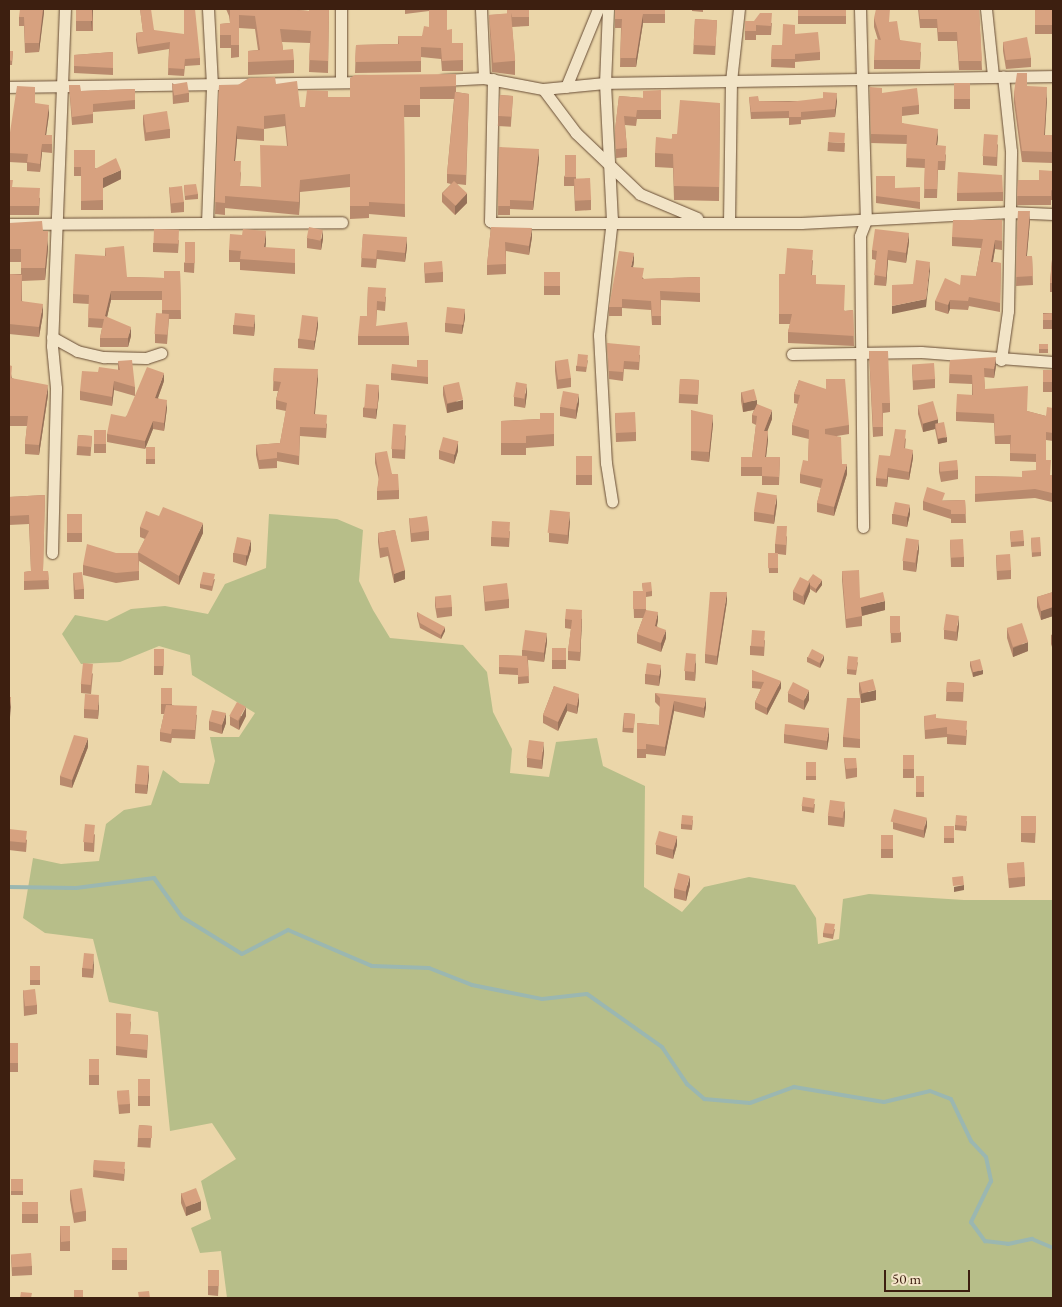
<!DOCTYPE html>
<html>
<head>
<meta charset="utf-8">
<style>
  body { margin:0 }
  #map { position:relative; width:1062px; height:1307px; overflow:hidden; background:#ebd6a9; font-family:"EB Garamond",serif }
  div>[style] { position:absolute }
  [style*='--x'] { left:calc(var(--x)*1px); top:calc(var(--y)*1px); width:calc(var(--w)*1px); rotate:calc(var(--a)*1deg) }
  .green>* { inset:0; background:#b7be89 }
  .stream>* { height:4px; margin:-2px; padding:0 2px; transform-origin:2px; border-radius:2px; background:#9bb7b1 }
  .roads { filter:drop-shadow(0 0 1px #684d36) drop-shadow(0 0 1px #684d36) }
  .street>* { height:11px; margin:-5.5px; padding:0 5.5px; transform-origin:5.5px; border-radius:5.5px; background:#f2e4c7 }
  .wall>* { inset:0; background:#b98a6d; transform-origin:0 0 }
  .shaded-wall>* { inset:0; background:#967159 }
  .building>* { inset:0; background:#d7a17f; transform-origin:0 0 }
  span { translate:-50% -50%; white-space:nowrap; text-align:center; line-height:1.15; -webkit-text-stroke:4.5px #f2e4c7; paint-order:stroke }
  .frame { position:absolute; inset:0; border:10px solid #3d1f10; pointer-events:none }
  .scale { position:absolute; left:884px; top:1270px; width:86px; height:22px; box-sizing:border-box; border:2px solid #3d1f10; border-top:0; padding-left:6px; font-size:15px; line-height:18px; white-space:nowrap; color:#3d1f10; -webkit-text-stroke:4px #f2e4c7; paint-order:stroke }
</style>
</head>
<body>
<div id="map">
  <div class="green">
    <i style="clip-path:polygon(269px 514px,337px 519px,363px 530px,359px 581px,373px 610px,390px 638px,463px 645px,487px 672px,493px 712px,512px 749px,510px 773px,549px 777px,556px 742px,597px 738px,603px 766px,645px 786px,644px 887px,682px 912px,704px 887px,749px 877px,795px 885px,816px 918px,818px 944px,839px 939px,843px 899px,869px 894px,964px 900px,1053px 900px,1053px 1298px,227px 1298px,221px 1251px,200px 1253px,191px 1228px,211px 1219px,201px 1181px,236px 1159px,212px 1123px,170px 1131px,158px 1012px,109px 1002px,93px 939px,45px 933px,23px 918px,33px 858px,61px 864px,99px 861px,106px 824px,124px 810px,151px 805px,163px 770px,180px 783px,209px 784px,215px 761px,210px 737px,239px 737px,255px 713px,192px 675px,190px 655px,159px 646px,120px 662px,81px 664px,62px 634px,75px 615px,107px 621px,131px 609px,165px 606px,208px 614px,225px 584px,266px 568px)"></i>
  </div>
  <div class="stream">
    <i style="--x:9;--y:887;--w:67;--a:0.9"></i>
    <i style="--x:76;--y:888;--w:79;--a:-7.3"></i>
    <i style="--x:154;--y:878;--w:48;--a:54.3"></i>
    <i style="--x:182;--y:917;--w:70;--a:31.7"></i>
    <i style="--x:242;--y:954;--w:52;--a:-27.6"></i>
    <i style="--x:288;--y:930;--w:91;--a:23.2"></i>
    <i style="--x:372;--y:966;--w:57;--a:2"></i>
    <i style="--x:429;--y:968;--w:46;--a:21.6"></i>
    <i style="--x:472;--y:985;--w:71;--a:11.3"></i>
    <i style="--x:542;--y:999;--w:45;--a:-6.3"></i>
    <i style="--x:587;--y:994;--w:92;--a:35.2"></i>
    <i style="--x:662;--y:1047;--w:45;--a:56"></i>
    <i style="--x:687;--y:1084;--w:23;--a:41"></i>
    <i style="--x:704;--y:1099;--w:46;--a:5"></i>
    <i style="--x:750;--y:1103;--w:47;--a:-20"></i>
    <i style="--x:794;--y:1087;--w:91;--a:9.5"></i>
    <i style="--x:884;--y:1102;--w:47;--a:-13.4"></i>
    <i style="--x:930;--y:1091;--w:22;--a:21"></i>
    <i style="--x:951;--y:1099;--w:47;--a:64.5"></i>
    <i style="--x:971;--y:1141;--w:22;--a:47"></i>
    <i style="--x:986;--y:1157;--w:25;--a:78"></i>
    <i style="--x:991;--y:1181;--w:46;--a:116"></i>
    <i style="--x:971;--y:1222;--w:24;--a:54"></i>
    <i style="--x:985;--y:1241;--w:23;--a:7"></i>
    <i style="--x:1008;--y:1244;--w:25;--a:-12"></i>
    <i style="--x:1032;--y:1239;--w:23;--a:23"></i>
  </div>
  <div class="roads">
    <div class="street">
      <i style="--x:481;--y:9;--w:69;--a:87.5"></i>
      <i style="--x:608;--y:9;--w:74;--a:92.3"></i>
      <i style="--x:605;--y:83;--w:136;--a:87.1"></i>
      <i style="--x:612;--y:219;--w:117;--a:96.4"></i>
      <i style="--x:599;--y:335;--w:128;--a:86.9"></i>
      <i style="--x:606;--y:463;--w:39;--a:81"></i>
      <i style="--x:860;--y:9;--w:211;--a:88.4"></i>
      <i style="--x:866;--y:220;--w:17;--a:111"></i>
      <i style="--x:860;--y:236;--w:291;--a:89.4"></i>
      <i style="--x:986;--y:9;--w:67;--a:84"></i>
      <i style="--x:493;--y:79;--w:142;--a:91.2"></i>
      <i style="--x:490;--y:221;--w:4;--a:27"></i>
      <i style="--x:494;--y:223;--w:307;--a:0"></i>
      <i style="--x:801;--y:223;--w:208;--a:-3"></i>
      <i style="--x:1009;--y:212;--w:44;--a:2.6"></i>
      <i style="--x:443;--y:80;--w:41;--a:-2.8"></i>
      <i style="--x:484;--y:78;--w:60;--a:10.6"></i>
      <i style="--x:543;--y:89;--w:62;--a:-5.5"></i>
      <i style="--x:605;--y:83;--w:448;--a:-0.9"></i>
      <i style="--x:341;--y:82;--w:73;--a:-90"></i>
      <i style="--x:9;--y:87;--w:355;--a:-0.8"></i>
      <i style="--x:566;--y:87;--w:84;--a:-67.7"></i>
      <i style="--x:543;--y:89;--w:55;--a:53.1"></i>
      <i style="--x:576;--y:133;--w:88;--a:43.6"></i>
      <i style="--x:640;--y:194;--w:62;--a:22.8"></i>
      <i style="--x:207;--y:223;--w:138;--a:-87.9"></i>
      <i style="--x:212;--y:85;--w:76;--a:-93"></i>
      <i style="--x:729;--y:223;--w:142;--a:-89.2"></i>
      <i style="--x:731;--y:81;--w:72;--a:-83.7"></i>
      <i style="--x:9;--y:224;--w:333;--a:-0.3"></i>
      <i style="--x:52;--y:337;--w:29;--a:29"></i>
      <i style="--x:77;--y:351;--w:28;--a:13"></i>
      <i style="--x:104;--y:357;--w:42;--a:1.4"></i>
      <i style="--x:146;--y:358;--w:16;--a:-18"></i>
      <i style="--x:792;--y:354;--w:129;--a:-0.9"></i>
      <i style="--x:921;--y:352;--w:132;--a:4.3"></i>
      <i style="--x:1001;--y:360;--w:49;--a:-81.9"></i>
      <i style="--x:1008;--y:311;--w:160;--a:-88.9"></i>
      <i style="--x:1011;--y:151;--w:75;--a:-96.1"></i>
      <i style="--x:52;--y:553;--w:165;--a:-88.6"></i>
      <i style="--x:56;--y:388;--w:42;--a:-95.4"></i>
      <i style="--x:52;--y:346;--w:337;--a:-87.8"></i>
    </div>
  </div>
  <div class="wall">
    <i style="clip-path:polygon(44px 9px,39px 52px,25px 53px,24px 26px,19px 26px,19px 17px)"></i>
    <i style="left:76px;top:9px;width:17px;height:22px"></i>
    <i style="clip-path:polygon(140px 9px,154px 30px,200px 58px,200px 65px,185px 66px,184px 76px,168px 75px,169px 49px,138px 54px,136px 40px,136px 33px,143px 32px)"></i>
    <i style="clip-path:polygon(226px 9px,284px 9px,309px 11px,329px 9px,328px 73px,309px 72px,310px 43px,282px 42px,283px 50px,294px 60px,294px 73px,248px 75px,248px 51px,258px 50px,255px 29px,239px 28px,239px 57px,231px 58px,231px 48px,220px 48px,220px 24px,230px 23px,229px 16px)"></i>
    <i style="clip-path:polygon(405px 9px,447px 9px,447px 30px,452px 43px,463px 43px,463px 71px,442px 71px,441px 59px,421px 57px,421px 72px,355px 73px,356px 45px,398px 44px,398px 36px,422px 36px,429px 27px,429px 11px,405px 14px)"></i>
    <i style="clip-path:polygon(529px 9px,529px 26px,512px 27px,515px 61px,515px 75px,492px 72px,489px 15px,507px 14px)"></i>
    <i style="clip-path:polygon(615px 9px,665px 9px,665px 23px,643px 23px,636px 67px,620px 67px,621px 28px,615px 28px)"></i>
    <i style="clip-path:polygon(692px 9px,703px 9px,703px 12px,692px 11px)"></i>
    <i style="left:798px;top:9px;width:48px;height:15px"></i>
    <i style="clip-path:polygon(918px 9px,979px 9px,982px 70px,959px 70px,957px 41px,938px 41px,937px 28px,920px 28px)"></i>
    <i style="left:1035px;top:9px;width:18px;height:25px"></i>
    <i style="clip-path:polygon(874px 18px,889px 22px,900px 40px,921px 52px,920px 69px,874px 69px,874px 60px,878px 40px,874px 27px)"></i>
    <i style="left:695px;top:19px;width:22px;height:35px;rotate:3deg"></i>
    <i style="clip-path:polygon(745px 21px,772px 23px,771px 35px,756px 35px,756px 40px,745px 40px)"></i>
    <i style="clip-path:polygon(795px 34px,820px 52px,820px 60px,795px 62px,795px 68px,771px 67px,772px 45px,782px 45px)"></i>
    <i style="clip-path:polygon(1003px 42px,1031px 58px,1031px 67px,1006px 69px,1003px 51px)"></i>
    <i style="clip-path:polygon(9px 51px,13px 51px,12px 65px,9px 65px)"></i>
    <i style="clip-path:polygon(113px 52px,113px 75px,74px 73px,74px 55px)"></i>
    <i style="clip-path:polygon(evenodd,456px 74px,456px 92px,469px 94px,466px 185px,457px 184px,467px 203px,455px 215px,442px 202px,442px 193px,451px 184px,447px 183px,447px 174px,454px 99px,420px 99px,420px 117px,404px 117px,405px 217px,369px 214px,369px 218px,350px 219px,350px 187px,300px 192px,299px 215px,225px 208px,225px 215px,215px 214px,219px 85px,276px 84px,300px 107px,305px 107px,328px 97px,350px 97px,456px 74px,285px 126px,287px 146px,261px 187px,240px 186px,241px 173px,235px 161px,237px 139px,264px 141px,264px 129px,285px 126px)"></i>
    <i style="clip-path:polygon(172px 83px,189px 93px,189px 102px,173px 104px)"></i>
    <i style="left:954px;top:83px;width:16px;height:26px"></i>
    <i style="clip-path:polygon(69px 85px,81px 91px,135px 89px,135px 109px,93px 112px,93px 123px,72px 125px)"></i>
    <i style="clip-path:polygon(1027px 86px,1047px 98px,1045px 135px,1053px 135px,1053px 163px,1022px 162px,1014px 103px,1014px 92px)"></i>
    <i style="clip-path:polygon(870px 87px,882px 93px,919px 105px,919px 114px,902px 116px,902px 123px,938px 138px,937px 145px,946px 155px,945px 170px,938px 170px,937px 198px,924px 198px,925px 168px,906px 167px,907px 144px,871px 143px)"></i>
    <i style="clip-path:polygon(661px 90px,661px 119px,637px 119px,636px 126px,625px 125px,627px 148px,627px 157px,616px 158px,615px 130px,619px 96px,643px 98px)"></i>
    <i style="left:500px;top:95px;width:13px;height:31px;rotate:4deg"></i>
    <i style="clip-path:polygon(749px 97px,759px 101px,837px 101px,835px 117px,801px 120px,801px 124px,789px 125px,789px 118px,751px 119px)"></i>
    <i style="clip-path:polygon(35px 103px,49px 114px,46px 135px,52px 135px,52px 153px,42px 152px,40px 172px,27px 171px,27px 163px,9px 162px,9px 139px)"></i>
    <i style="clip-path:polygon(720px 103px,719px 201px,674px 200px,673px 168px,655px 167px,655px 153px,677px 134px)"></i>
    <i style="clip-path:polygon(143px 115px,170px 129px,170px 138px,145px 141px,143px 124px)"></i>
    <i style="left:828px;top:142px;width:17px;height:9px;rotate:3deg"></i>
    <i style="clip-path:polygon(998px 144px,997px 166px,983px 165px,983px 156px)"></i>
    <i style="clip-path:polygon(499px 147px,539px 159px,533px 210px,510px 209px,510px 215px,498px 215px)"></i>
    <i style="clip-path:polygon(74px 150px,95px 168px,121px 179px,103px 188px,103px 210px,81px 210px,81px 176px,74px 176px)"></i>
    <i style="clip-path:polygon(576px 155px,576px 179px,591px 200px,591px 210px,575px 211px,574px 186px,564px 186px,564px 177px)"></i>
    <i style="clip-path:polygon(1053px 171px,1053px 200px,1051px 200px,1051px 205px,1017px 205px,1018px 180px,1039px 180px)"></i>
    <i style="clip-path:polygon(876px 176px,895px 188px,920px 202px,920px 209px,876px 203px)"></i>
    <i style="clip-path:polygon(9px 180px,12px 187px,40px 198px,39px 215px,9px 215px)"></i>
    <i style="clip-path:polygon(184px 185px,198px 194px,198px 199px,185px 200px)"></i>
    <i style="clip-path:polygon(169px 187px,184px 202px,184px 212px,171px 213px)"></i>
    <i style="left:1003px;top:192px;width:9px;height:46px;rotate:90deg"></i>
    <i style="clip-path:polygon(1018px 211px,1030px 220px,1027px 256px,1032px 256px,1033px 285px,1016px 286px)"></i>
    <i style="clip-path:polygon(1002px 220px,1002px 250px,995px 249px,993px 262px,1001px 263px,1000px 312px,969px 306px,968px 310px,950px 309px,948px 314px,935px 310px,935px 301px,976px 276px,981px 248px,952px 246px,952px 237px)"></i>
    <i style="clip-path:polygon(9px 223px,43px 231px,48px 249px,45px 280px,22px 281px,22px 301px,43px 314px,39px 337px,9px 334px,9px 274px,21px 274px,21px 262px,9px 262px)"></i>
    <i style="clip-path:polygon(491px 227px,532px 237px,529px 255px,506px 251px,506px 274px,487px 275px,487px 265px)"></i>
    <i style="clip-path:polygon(363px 234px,407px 247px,405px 262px,377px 259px,376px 268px,361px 267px)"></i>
    <i style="clip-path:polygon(307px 238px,323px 239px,321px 250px,307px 248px)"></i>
    <i style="clip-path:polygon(179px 240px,178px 253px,153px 252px,153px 243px)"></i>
    <i style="clip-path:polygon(909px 242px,906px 263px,888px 260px,886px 286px,874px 285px,876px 260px,872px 259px,872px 250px)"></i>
    <i style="clip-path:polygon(266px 243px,265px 248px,295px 260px,295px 274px,240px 270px,240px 262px,229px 262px,229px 250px)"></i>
    <i style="clip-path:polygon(105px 248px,127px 277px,164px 278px,180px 271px,181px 319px,169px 319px,167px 344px,155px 343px,155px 334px,162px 313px,162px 300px,111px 300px,107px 317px,131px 336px,128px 347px,100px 347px,100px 338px,102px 328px,88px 327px,89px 304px,73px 303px,73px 294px,105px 256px)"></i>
    <i style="clip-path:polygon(1053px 248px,1053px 292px,1050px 292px,1050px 283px)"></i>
    <i style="clip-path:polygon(195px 252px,194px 273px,184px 272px,184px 263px)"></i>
    <i style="clip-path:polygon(813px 260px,812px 275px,816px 284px,845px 311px,853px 310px,854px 346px,788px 343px,788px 332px,790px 324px,779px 324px,779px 274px,785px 274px)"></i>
    <i style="clip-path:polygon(634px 262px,633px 267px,644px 279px,700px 277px,700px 302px,661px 300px,661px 325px,652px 325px,651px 310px,622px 308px,622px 316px,609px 316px,609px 307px)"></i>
    <i style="clip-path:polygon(424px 263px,443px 272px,443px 282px,425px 283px)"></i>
    <i style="left:560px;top:272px;width:23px;height:16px;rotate:90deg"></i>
    <i style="clip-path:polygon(368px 287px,386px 297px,385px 311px,377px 310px,376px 326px,409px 336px,409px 345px,358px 345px,358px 336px,367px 316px)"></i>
    <i style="left:1053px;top:313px;width:16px;height:10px;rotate:90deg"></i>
    <i style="clip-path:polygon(465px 318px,462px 334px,445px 332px,445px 323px)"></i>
    <i style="clip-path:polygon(255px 324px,254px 336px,233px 334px,233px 325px)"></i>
    <i style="clip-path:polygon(318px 326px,314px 350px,298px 348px,298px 339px)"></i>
    <i style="clip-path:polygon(607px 343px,640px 355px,639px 370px,624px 369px,623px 381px,609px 379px)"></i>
    <i style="left:1039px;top:344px;width:9px;height:9px"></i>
    <i style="clip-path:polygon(869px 351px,890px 403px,890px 412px,883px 413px,883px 436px,873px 437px)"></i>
    <i style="clip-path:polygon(428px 360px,428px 384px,391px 380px,391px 373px,417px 367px)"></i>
    <i style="clip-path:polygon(588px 360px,586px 372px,576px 371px,576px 366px)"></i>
    <i style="clip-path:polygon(950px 360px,996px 366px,994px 378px,984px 377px,985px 389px,1027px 411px,1046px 416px,1053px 408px,1053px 441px,1046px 440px,1046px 460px,1050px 475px,1053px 475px,1052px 502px,1035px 498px,975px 502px,975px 476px,1022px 477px,1036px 470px,1036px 462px,1010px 461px,1010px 444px,995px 444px,994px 423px,956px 421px,956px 412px,972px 395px,972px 384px,949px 383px)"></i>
    <i style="clip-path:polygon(118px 361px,135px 387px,135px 396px,114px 390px,112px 406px,80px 400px,80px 391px,98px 372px,118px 370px)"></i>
    <i style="clip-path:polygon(555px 361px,571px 378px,571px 387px,557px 389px,555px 371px)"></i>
    <i style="clip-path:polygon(9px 365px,12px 378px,48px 395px,39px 455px,25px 454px,25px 444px,27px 426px,9px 426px)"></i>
    <i style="clip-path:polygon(912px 365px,935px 379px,935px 388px,913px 390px)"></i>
    <i style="clip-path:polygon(274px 368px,318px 378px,315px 414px,327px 424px,326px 438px,300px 436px,299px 465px,277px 461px,277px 468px,259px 469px,256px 455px,256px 445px,280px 443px,286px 411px,276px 409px,276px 400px,278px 391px,273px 391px)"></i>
    <i style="left:1043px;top:370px;width:10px;height:22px"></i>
    <i style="left:680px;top:379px;width:19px;height:24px;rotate:3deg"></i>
    <i style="clip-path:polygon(799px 380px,849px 425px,849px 434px,837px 436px,842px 464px,847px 474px,834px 516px,817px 512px,817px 503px,821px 488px,800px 483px,800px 474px,808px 461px,809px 439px,792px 435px,792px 425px,798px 404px,794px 403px,794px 394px)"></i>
    <i style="clip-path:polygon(164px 381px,158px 398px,167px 408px,164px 431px,153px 429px,145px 449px,107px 442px,107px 434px)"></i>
    <i style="clip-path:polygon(443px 386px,463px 409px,447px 413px,443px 395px)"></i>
    <i style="clip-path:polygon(741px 392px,757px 404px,772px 419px,767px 431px,768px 440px,766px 457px,780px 457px,779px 485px,762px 485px,762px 476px,741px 476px,741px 457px,752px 457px,756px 425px,752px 423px,752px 415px,754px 410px,743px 412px,741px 401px)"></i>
    <i style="clip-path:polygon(527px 393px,525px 408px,514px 406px,514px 397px)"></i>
    <i style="clip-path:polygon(379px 395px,376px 419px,363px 417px,363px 408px)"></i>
    <i style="clip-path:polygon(579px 403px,576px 419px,560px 416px,560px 407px)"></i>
    <i style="clip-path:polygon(918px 405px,938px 424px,947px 442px,938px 444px,935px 429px,923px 432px,918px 414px)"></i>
    <i style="clip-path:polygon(691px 410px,713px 424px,709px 462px,691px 460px)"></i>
    <i style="clip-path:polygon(554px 413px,554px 446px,526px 448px,526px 455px,501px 455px,501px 421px,540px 419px)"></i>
    <i style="clip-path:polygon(615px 413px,636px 432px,636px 441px,616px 442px)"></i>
    <i style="left:94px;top:430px;width:12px;height:23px"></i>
    <i style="left:78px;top:435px;width:14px;height:20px;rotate:4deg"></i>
    <i style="clip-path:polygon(406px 435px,405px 459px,392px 458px,392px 449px)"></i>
    <i style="clip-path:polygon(906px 438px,905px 449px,913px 458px,909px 480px,888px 477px,887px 487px,876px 486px,876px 478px,890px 456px)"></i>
    <i style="left:146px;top:447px;width:9px;height:17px"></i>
    <i style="clip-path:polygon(439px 450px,458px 451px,454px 464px,439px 459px)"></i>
    <i style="clip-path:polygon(375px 453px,392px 474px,399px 490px,399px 499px,377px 500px,377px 491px,379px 480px,375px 463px)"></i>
    <i style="left:576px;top:456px;width:16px;height:29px"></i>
    <i style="clip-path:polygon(939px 463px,958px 470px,958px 479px,941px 482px,939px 472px)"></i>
    <i style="clip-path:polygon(45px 495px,43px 571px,48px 571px,49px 589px,24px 590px,24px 572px,31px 571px,29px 524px,9px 525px,9px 497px)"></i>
    <i style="clip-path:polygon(965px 500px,966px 523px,951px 523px,951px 519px,923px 510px,923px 501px)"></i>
    <i style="clip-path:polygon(777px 504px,774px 524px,754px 521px,754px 512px)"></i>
    <i style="left:67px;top:514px;width:15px;height:28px"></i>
    <i style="clip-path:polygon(892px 514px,910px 514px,907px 527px,892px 524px)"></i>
    <i style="clip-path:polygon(409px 518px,429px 531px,429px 540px,411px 542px)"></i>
    <i style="clip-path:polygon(570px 521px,568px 544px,549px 542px,549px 533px)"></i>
    <i style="clip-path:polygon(140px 527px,203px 533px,179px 585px,139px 561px,139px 580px,116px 583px,83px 575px,83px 565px,116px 553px,138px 553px,145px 539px,140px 537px)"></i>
    <i style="clip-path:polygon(395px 530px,405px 579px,394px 583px,388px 556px,380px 558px,378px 542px,378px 533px)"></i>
    <i style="clip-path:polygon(510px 531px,509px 547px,491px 546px,491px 537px)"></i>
    <i style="clip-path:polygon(1010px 532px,1024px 541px,1024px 546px,1011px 547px)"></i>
    <i style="clip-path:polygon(787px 536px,786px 555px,778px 554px,778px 573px,769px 573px,768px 553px,775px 553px,775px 544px)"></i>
    <i style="clip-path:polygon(1031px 538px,1041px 552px,1041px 556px,1032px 557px)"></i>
    <i style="clip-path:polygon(950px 540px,964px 557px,964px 567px,951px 567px)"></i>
    <i style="clip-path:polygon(919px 549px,916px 572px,903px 570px,903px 561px)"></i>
    <i style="clip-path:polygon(251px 550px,246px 566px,233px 562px,233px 553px)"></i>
    <i style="clip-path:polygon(996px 555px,1011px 570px,1011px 579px,997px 580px)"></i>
    <i style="clip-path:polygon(842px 571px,860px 598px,885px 610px,862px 616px,862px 626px,846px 628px,842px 580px)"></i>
    <i style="clip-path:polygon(73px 573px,84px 589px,84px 599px,74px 599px)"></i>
    <i style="clip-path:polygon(215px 579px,212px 591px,200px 588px,200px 584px)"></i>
    <i style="clip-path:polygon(808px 581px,822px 585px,816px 593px,810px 589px,810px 591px,804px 605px,793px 600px,793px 591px)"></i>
    <i style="clip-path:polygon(642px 583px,652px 591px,652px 596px,646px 597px,646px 610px,658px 620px,657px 626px,666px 638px,661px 652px,637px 643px,637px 634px,643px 618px,634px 618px,633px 591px,643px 591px)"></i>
    <i style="clip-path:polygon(483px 586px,509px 599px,509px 608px,485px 611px)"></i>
    <i style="clip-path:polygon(1053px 592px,1053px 616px,1041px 620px,1037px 607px,1037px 597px)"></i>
    <i style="clip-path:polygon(435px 597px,452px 607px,452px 616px,437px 618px,435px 606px)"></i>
    <i style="clip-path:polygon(727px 601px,717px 665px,705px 663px,705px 654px)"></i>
    <i style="clip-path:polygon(417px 612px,445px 631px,441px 639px,420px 628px,417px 616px)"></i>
    <i style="clip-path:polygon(890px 616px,901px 633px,901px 642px,891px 643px)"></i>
    <i style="clip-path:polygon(565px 619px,582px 619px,580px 661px,568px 660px,568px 651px,571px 629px,565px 628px)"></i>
    <i style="clip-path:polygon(959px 625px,957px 641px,944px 639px,944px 630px)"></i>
    <i style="clip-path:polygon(1007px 628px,1028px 651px,1013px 657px,1007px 638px)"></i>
    <i style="clip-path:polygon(1053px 634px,1053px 650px,1051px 644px,1051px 635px)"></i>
    <i style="clip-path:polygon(765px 640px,764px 656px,750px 655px,750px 646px)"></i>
    <i style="clip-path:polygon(547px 642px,544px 662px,528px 660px,529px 683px,518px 684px,518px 675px,499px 674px,499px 655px,522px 656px,522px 650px)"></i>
    <i style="left:552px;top:648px;width:14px;height:21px"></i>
    <i style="clip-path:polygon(807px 657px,824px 660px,820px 668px,807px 662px)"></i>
    <i style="clip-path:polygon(164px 659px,163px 675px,154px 675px,154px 666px)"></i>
    <i style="clip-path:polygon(970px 661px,983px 674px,973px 677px,970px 666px)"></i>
    <i style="clip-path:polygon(858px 662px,856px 675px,847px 674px,847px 669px)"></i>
    <i style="clip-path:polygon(696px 663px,695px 681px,685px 680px,685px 671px)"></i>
    <i style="clip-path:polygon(752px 670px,781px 688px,767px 715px,755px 709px,755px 702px,761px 689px,752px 688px)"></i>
    <i style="clip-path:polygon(93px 673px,91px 694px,81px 693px,81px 684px)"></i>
    <i style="clip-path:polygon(645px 674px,661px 674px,659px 686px,645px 684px)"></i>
    <i style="clip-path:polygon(859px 682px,876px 700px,861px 703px,859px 691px)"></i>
    <i style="left:947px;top:682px;width:17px;height:19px;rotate:3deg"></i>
    <i style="clip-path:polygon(554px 686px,579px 703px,577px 714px,567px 711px,558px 731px,543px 723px,543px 715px)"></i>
    <i style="clip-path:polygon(161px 688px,172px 688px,172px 705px,197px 715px,195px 739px,172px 738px,171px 743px,160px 741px,160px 732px,164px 714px,161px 714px)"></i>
    <i style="clip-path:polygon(655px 693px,706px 707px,704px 718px,674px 711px,665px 756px,646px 754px,646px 758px,637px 758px,637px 723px,659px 725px,660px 707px,655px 702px)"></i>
    <i style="clip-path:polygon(788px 693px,809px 700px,804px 710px,788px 702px)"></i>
    <i style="clip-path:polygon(860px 698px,860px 748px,843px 747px,843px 737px)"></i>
    <i style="clip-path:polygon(99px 705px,98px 719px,84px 718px,84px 709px)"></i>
    <i style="left:624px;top:713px;width:11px;height:19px;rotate:5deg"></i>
    <i style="clip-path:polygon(230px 716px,246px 716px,239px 730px,230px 725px)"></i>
    <i style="clip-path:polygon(924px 716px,936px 718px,967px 730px,966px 745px,947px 744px,947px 737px,925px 739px)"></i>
    <i style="clip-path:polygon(209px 721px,226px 723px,222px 734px,209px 730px)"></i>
    <i style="clip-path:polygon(784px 734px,829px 737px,827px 750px,784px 743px)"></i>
    <i style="clip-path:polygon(88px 747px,72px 788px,60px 785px,60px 776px)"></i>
    <i style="clip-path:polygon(544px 751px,542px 769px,527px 767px,527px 758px)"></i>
    <i style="left:903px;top:755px;width:11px;height:23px"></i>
    <i style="clip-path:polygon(844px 758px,857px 768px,857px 777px,846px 779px)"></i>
    <i style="left:806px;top:762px;width:10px;height:18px"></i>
    <i style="clip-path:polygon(149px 775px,147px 794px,135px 793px,135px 784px)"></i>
    <i style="left:916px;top:776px;width:8px;height:21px"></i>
    <i style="clip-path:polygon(815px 804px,814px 813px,802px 811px,802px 806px)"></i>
    <i style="clip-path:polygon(845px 811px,844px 827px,828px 825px,828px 816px)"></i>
    <i style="clip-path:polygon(693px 820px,692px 830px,681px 829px,681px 824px)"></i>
    <i style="clip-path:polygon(967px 821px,966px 831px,955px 830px,955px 825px)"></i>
    <i style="clip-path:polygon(893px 822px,927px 826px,924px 838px,893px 829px)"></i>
    <i style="clip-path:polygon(1036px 825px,1035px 843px,1021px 842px,1021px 833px)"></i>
    <i style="left:944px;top:826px;width:10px;height:17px"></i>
    <i style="clip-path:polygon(9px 829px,27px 840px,26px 852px,9px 850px)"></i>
    <i style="clip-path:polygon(95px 834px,94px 852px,84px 851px,84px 842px)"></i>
    <i style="left:881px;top:835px;width:12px;height:23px"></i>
    <i style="clip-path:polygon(656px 845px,677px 845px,673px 859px,656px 854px)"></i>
    <i style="clip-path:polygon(1007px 864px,1025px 877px,1025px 886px,1009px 888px)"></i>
    <i style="clip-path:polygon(690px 885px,686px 901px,674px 898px,674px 888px)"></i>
    <i style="clip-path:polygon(835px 929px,833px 939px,823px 937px,823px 933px)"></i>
    <i style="clip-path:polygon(94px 964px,93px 978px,82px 977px,82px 968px)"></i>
    <i style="left:30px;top:966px;width:10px;height:19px"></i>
    <i style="clip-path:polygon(23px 990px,37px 1005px,37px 1014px,24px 1016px)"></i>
    <i style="clip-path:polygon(116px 1013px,131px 1022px,130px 1034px,148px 1035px,147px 1058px,116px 1055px)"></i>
    <i style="left:9px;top:1043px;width:9px;height:29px"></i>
    <i style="left:99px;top:1059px;width:26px;height:10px;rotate:90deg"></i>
    <i style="left:138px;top:1079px;width:12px;height:27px"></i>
    <i style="clip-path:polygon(117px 1091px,130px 1104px,130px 1113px,119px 1114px)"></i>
    <i style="left:139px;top:1125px;width:13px;height:22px;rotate:4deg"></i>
    <i style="clip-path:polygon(94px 1160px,125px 1169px,124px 1181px,93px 1177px)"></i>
    <i style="left:11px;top:1179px;width:12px;height:16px"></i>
    <i style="clip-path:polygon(70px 1190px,86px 1211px,86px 1221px,74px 1223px,70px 1200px)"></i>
    <i style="clip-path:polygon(181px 1193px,201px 1210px,186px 1216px,181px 1203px)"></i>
    <i style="left:22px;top:1202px;width:16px;height:21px"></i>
    <i style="left:60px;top:1226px;width:10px;height:25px"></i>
    <i style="left:112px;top:1248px;width:15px;height:22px"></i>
    <i style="clip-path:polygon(11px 1255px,32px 1266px,32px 1275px,12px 1276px)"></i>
    <i style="clip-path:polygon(208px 1270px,219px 1279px,218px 1296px,208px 1295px)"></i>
  </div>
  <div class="shaded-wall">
    <i style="clip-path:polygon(43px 9px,44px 9px,44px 13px,39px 52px,39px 43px)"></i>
    <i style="clip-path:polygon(92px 9px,93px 9px,91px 31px,91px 21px)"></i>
    <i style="clip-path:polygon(643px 14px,643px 23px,636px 67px,636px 58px)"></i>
    <i style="clip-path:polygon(1047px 87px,1047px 98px,1044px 146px,1044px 135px)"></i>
    <i style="clip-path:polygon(837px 93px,837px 101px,835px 117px,835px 109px)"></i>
    <i style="clip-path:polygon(49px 105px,49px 114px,45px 143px,45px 135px)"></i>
    <i style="clip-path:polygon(237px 126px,237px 139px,234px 173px,234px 161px)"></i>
    <i style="clip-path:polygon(938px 129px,938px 138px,936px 154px,936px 145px)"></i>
    <i style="clip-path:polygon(42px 144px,42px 152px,40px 172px,40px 164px)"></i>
    <i style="clip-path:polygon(539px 149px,539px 159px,533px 210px,533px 201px)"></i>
    <i style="clip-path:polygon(121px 170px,121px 179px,103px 188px,103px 178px)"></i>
    <i style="clip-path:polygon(300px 180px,300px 192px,299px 215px,299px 202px)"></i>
    <i style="clip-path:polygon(467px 193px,467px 203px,455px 215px,455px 206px)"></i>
    <i style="clip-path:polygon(1030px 211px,1030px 220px,1026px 265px,1026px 256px)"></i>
    <i style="clip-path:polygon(532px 228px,532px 237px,529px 255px,529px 246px)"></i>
    <i style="clip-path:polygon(323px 230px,323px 239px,321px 250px,321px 241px)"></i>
    <i style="clip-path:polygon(266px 231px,266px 243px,264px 259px,264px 247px)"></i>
    <i style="clip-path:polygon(909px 233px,909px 242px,906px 263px,906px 253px)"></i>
    <i style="clip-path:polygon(48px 236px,48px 249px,45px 280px,45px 268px)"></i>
    <i style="clip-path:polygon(407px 237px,407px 247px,405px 262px,405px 253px)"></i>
    <i style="clip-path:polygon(995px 240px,995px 249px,991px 271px,991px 262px)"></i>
    <i style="clip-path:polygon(888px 250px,888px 260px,886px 286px,886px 277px)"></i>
    <i style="clip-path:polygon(634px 253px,634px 262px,631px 276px,631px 267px)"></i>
    <i style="clip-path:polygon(930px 262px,930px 271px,926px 307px,892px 314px,892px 306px,926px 299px)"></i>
    <i style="clip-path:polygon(111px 291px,111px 300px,105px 326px,105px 316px)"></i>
    <i style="clip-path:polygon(950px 300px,950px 309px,948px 314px,948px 305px)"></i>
    <i style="clip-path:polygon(43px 304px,43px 314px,39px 337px,39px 327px)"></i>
    <i style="clip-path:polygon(465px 309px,465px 318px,462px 334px,462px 325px)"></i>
    <i style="clip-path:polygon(255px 315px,255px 324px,254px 336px,254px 327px)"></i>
    <i style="clip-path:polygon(318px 317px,318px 326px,314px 350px,314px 341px)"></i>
    <i style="clip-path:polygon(131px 327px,131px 336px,128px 347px,128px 338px)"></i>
    <i style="clip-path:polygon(996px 357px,996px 366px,994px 378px,994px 369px)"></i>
    <i style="clip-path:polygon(318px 369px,318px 378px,314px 423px,314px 414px)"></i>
    <i style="clip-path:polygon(164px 373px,164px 381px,155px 406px,155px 398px)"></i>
    <i style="clip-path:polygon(114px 381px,114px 390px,112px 406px,112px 397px)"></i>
    <i style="clip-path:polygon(527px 384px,527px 393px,525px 408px,525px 399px)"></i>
    <i style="clip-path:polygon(48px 385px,48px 395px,39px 455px,39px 445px)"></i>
    <i style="clip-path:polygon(379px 385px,379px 395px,376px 419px,376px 409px)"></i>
    <i style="clip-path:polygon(579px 394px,579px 403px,576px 419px,576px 410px)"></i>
    <i style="clip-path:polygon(167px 400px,167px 408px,164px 431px,164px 423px)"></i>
    <i style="clip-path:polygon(463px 400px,463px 409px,447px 413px,447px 404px)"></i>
    <i style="clip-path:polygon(757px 400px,757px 409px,743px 412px,743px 403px)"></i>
    <i style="clip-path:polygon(772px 410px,772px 419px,764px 440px,764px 431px)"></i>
    <i style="clip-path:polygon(713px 415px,713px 424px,709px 462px,709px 452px)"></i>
    <i style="clip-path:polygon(938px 419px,938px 428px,935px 425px,935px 429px,923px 432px,923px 423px)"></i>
    <i style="clip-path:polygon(153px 421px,153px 429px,145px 449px,145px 441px)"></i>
    <i style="clip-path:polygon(768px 431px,768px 440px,765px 466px,765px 457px)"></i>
    <i style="clip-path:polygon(947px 437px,947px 442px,938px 444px,938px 439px)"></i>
    <i style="clip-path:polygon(458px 441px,458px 451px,454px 464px,454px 454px)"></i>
    <i style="clip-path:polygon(913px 450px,913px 458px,909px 480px,909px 472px)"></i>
    <i style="clip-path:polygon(847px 464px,847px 474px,834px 516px,834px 507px)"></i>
    <i style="clip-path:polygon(888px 468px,888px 477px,887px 487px,887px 479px)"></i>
    <i style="clip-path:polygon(777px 495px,777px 504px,774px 524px,774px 515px)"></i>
    <i style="clip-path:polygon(910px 505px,910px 514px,907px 527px,907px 518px)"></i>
    <i style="clip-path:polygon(570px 512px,570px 521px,568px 544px,568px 535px)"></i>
    <i style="clip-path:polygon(203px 523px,203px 533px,179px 585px,179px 576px)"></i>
    <i style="clip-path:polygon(251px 540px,251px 550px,246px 566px,246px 557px)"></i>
    <i style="clip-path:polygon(919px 540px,919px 549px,916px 572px,916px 563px)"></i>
    <i style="clip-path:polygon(405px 570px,405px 579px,394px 583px,394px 574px)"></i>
    <i style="clip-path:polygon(822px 580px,822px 585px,816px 593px,816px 589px)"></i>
    <i style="clip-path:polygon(810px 582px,810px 591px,804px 605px,804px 596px)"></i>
    <i style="clip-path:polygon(727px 592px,727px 601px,717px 665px,717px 656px)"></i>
    <i style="clip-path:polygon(885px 601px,885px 610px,861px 616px,861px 607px)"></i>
    <i style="clip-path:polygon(1053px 607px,1053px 616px,1041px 620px,1041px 611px)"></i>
    <i style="clip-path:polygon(582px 610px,582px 619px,580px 661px,580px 652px)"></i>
    <i style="clip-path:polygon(658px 612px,658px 620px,655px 634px,655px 626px)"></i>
    <i style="clip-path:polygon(959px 616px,959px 625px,957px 641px,957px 632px)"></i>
    <i style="clip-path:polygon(445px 627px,445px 631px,441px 639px,441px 635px)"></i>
    <i style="clip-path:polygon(666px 630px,666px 638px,661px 652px,661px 643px)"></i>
    <i style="clip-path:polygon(547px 633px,547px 642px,544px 662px,544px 653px)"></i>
    <i style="clip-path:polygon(1028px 642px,1028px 651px,1013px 657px,1013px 648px)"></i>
    <i style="clip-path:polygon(696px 654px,696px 663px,695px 681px,695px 672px)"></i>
    <i style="clip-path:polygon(824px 655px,824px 660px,820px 668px,820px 664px)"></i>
    <i style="clip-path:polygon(661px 665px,661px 674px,659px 686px,659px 677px)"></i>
    <i style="clip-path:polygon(983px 670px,983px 674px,973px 677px,973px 672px)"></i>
    <i style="clip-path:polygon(781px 681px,781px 688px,767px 715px,767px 708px)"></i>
    <i style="clip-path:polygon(809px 690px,809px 700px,804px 710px,804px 701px)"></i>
    <i style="clip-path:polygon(876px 690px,876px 700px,861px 703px,861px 694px)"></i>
    <i style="clip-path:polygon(579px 694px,579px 703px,577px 714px,577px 706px)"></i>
    <i style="clip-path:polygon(99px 695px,99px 705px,98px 719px,98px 710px)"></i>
    <i style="clip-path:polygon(11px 697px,11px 707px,9px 727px,9px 717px)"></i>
    <i style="clip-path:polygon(706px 698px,706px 707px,704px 718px,704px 708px)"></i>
    <i style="clip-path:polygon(674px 701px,674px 711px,665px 756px,665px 747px)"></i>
    <i style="clip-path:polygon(567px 703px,567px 711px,558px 731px,558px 722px)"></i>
    <i style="clip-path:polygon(246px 707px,246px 716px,239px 730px,239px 721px)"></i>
    <i style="clip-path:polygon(226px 713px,226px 723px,222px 734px,222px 725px)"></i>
    <i style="clip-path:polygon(829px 728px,829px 737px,827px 750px,827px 741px)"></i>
    <i style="clip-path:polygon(88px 738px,88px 747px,72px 788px,72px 780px)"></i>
    <i style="clip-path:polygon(544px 742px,544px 751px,542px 769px,542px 760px)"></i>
    <i style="clip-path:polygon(149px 766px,149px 775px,147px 794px,147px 785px)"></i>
    <i style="clip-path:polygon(845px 802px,845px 811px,844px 827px,844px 817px)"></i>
    <i style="clip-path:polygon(927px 818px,927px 826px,924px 838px,924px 830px)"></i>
    <i style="clip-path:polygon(677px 836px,677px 845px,673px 859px,673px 850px)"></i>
    <i style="clip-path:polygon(690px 876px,690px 885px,686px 901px,686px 891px)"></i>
    <i style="clip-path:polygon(964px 885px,964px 890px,954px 892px,954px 887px)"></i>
    <i style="clip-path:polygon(94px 954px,94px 964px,93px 978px,93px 969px)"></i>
    <i style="clip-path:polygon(201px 1201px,201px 1210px,186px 1216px,186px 1207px)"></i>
  </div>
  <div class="building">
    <i style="clip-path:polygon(20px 9px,43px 9px,39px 43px,25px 43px,24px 17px,19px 17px)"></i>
    <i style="left:76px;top:9px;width:16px;height:12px"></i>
    <i style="clip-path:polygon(140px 9px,151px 9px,154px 30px,184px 34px,184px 9px,195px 9px,200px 58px,185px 59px,184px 69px,168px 68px,170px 42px,138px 47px,136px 33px,143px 32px)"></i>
    <i style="clip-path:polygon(230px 9px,284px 9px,309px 11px,309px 9px,329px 9px,328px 61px,309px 60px,311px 31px,280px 29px,283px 50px,293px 49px,294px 60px,248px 62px,248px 51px,260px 50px,255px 16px,239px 15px,239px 45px,231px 45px,231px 35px,220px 35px,220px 24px,230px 23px)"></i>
    <i style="clip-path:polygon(429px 9px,447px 9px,447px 30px,452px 29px,452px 43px,463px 43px,463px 60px,442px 61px,441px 48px,421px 47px,421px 61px,355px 62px,356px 45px,399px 44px,398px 36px,422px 36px,424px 26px,429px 27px)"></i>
    <i style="clip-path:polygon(507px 9px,529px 9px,529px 17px,512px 17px,511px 13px,507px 14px)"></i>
    <i style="clip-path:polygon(615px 9px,665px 9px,665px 14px,643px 14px,636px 58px,620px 58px,622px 19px,615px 19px)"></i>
    <i style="left:798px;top:9px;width:48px;height:7px"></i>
    <i style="clip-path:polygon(876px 9px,890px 9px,889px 22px,897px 21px,900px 40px,921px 43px,920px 60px,874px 60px,875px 39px,881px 40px,874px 18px)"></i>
    <i style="clip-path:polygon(919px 9px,979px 9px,982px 61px,959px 61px,957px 32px,938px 32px,937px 19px,920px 19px)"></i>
    <i style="left:1035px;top:9px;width:18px;height:16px"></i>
    <i style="left:511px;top:13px;width:48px;height:22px;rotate:85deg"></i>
    <i style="clip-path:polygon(760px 13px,772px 13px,771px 26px,756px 25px,756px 31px,745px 31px,745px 21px,754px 21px)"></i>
    <i style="left:695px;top:19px;width:22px;height:26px;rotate:3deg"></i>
    <i style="clip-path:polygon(783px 24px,795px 25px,795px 34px,818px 32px,820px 52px,795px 54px,795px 59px,771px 59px,772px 45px,782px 45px)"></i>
    <i style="clip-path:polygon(1027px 37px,1031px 58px,1006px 60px,1003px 42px)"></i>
    <i style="clip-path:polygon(9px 51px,13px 51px,12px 61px,9px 60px)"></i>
    <i style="clip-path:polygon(113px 52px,113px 68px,74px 66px,74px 55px)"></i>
    <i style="clip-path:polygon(1017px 73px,1027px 73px,1027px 86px,1047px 87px,1044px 135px,1053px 135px,1053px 152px,1022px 151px,1014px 92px)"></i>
    <i style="clip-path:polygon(evenodd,456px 74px,456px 86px,420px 87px,420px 105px,404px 105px,405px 204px,369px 202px,369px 206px,350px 206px,350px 174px,300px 180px,299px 202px,225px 196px,225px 203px,215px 202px,219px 85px,238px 85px,249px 78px,275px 77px,276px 84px,297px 81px,300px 107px,305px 107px,307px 90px,328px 91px,328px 97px,350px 97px,350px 78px,355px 75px,456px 74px,285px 114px,288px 146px,260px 145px,261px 187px,240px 186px,241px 161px,234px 161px,237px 126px,264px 129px,264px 116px,285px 114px)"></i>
    <i style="left:187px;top:82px;width:11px;height:15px;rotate:80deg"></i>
    <i style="left:954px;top:83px;width:16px;height:16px"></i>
    <i style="clip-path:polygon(69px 85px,80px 85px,81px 91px,135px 89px,135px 100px,93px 104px,93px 114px,72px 117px)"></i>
    <i style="clip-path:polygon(17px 86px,35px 87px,35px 103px,49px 105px,45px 135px,52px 135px,52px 144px,42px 144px,40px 164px,27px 162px,28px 154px,9px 153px,9px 139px)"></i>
    <i style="clip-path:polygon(870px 87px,882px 88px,882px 93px,917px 88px,919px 105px,902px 107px,902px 123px,938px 129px,936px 145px,946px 146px,945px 161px,938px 161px,937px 189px,924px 189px,925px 159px,906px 158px,907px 135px,871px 134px)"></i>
    <i style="clip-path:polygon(661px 90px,661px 110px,637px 110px,636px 117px,624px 116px,627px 148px,616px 149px,615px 130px,619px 96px,643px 98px,643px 91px)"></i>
    <i style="clip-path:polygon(455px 92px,469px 94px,466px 175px,447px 174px)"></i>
    <i style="clip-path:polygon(823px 92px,837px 93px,835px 109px,801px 112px,801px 117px,789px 117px,789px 111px,751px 112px,749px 97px,758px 96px,759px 101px,789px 102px,823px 98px)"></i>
    <i style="left:500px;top:95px;width:13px;height:21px;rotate:4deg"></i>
    <i style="clip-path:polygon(680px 100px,720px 103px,719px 187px,674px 186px,673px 154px,655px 153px,656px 137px,672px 139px,672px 134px,677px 134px)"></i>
    <i style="left:167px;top:111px;width:18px;height:24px;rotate:81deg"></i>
    <i style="left:829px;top:132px;width:16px;height:10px;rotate:4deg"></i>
    <i style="left:984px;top:134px;width:14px;height:22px;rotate:4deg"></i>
    <i style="clip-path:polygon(499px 147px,539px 149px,533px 201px,510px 200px,510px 206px,498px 206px)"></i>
    <i style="clip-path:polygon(74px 150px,95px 150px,95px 169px,116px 158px,121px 170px,103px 178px,103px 200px,81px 201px,81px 167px,74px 167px)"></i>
    <i style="left:565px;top:155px;width:11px;height:22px"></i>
    <i style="clip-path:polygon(1039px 170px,1053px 171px,1053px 191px,1051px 190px,1051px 196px,1017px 196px,1018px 180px,1039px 180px)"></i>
    <i style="clip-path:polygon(958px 172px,1002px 175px,1003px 192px,957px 193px)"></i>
    <i style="clip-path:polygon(876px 176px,895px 176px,895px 188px,920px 187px,920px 202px,876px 196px)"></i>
    <i style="left:590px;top:178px;width:22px;height:16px;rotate:87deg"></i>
    <i style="clip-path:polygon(9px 180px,13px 180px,12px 187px,40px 188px,39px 206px,9px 206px)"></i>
    <i style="left:454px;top:181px;width:18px;height:17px;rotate:43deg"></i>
    <i style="clip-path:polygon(196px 184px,198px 194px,185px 196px,184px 185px)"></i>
    <i style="left:182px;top:186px;width:16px;height:13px;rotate:83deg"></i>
    <i style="clip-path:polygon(1018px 211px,1030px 211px,1026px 256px,1032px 256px,1033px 276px,1016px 277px)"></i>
    <i style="clip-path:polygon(953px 220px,1002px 220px,1002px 241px,995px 240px,991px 262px,1001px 263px,1000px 303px,969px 297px,968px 301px,950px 300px,948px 305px,935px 301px,945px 278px,960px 285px,961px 275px,976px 276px,983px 239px,952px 237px)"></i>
    <i style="clip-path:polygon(42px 221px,43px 231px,48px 231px,48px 236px,45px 268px,21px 268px,21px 249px,9px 249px,9px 223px)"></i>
    <i style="left:309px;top:227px;width:14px;height:11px;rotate:12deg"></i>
    <i style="clip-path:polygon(491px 227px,532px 228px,529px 246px,505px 242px,506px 264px,487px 265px)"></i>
    <i style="left:154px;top:229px;width:25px;height:14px;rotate:2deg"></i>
    <i style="clip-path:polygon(243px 229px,266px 231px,264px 247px,295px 249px,295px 263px,240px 259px,241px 251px,229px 250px,230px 234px,242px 235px)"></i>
    <i style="clip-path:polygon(875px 229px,909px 233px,906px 253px,888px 250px,886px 277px,874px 275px,877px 251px,872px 250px)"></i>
    <i style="clip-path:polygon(363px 234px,407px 237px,405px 253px,377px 250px,376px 259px,361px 258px)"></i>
    <i style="left:185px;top:242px;width:10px;height:21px"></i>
    <i style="clip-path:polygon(124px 246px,127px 277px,164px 278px,164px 271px,180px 271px,181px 310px,162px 310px,162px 291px,111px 291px,105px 316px,131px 327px,128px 338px,100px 338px,104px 319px,88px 318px,89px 295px,73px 294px,75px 254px,106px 256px,105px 248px)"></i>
    <i style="clip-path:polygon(787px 248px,813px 250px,811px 275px,816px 275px,816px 284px,845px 285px,844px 311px,853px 310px,854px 336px,788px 332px,792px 314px,779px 314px,779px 274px,785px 274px)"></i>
    <i style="clip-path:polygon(1053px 248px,1053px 283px,1050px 283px)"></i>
    <i style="clip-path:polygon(619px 251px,634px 253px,631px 267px,644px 268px,642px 279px,700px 277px,700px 293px,660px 291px,661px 316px,652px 316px,651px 301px,622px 299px,622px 307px,609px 307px)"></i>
    <i style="clip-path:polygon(916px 260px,930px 262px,926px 299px,892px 306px,892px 285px,913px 284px)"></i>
    <i style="left:442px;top:261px;width:11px;height:18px;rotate:85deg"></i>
    <i style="left:560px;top:272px;width:14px;height:16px;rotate:90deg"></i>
    <i style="clip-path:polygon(9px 274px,22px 275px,21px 301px,43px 304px,39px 327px,9px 324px)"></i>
    <i style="clip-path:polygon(368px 287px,386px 288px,385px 302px,377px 301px,376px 326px,407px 322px,409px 336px,358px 336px,360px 316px,367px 316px)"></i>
    <i style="left:447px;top:307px;width:18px;height:16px;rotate:6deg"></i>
    <i style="left:156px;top:313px;width:13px;height:21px;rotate:4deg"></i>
    <i style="left:235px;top:313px;width:20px;height:12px;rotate:6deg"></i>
    <i style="clip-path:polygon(1053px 313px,1053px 320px,1043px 320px,1043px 314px)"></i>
    <i style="left:302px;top:315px;width:16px;height:24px;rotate:7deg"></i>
    <i style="clip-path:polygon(607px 343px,640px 346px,639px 362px,624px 361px,623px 372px,609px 371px)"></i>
    <i style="left:1039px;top:344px;width:9px;height:5px"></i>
    <i style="clip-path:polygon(869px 351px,888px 351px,890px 403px,882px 403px,883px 427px,873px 427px)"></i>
    <i style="left:578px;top:354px;width:10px;height:12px;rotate:6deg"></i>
    <i style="clip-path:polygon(996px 357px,994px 369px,984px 368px,985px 389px,1028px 386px,1027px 411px,1046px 416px,1047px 407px,1053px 408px,1053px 433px,1046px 432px,1046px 460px,1051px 460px,1050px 475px,1053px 475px,1052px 493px,1035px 489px,975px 494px,975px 476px,1022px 477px,1022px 471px,1036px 470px,1036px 454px,1010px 453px,1011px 435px,995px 436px,994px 414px,956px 412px,957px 394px,973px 395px,972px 375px,949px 374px,950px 360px)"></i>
    <i style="left:568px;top:359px;width:19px;height:13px;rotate:81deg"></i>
    <i style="clip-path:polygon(132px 360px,135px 387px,114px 381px,112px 397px,80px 391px,82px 371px,98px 372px,99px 367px,120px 370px,118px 361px)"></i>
    <i style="clip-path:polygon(417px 360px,428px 360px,428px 377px,391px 373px,392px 364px,417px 367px)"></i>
    <i style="left:934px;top:363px;width:16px;height:22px;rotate:86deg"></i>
    <i style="clip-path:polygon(9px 365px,12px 366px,11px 378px,48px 385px,39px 445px,25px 444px,28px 416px,9px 416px)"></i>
    <i style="clip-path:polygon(147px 367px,164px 373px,155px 398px,167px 400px,164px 423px,153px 421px,145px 441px,107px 434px,111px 414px,126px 417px)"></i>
    <i style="clip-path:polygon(274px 368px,318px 369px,314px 414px,327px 415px,326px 428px,300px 427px,299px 456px,277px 452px,277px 458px,259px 460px,256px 445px,280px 443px,284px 421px,287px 403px,276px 400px,281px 382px,273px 381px)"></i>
    <i style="left:1043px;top:370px;width:10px;height:12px"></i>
    <i style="left:680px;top:379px;width:19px;height:15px;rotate:3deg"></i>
    <i style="clip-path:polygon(826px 379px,845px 379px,849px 425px,825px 429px,825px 434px,841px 437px,842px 464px,847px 464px,834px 507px,817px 503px,823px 479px,800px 474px,803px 460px,808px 461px,809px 430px,792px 425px,800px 395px,794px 394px,799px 380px,826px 389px)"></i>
    <i style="left:459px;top:382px;width:18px;height:16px;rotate:77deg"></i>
    <i style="left:516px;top:382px;width:11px;height:15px;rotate:10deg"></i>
    <i style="left:366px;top:384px;width:13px;height:24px;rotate:4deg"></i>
    <i style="left:754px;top:389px;width:11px;height:13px;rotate:75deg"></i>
    <i style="left:563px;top:391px;width:16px;height:16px;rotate:11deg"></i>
    <i style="left:933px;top:401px;width:19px;height:16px;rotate:74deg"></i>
    <i style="clip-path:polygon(757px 404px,772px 410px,764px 431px,768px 431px,765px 457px,780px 457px,779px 477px,762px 476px,762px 467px,741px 467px,741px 457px,752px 457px,757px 416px,752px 415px)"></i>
    <i style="clip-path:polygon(691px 410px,713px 415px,709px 452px,691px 451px)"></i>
    <i style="left:635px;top:412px;width:20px;height:20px;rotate:87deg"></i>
    <i style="clip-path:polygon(540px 413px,554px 413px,554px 434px,526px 436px,526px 443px,501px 443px,501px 421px,540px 419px)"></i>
    <i style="left:944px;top:422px;width:15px;height:9px;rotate:79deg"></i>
    <i style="left:393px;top:424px;width:13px;height:25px;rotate:4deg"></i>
    <i style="clip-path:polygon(895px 429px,906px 430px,904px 448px,913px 450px,909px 472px,888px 468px,887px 479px,876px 478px,879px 455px,890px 456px)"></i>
    <i style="left:94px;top:430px;width:12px;height:14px"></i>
    <i style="left:78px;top:435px;width:14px;height:11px;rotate:4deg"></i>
    <i style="left:443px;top:437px;width:16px;height:14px;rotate:15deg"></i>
    <i style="left:146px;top:447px;width:9px;height:12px"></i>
    <i style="clip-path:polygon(387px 451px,392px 474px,398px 474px,399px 490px,377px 491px,379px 475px,375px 453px)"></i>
    <i style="left:576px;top:456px;width:16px;height:19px"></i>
    <i style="left:957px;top:460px;width:10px;height:18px;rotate:84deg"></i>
    <i style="clip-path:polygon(927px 487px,945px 493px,942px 501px,965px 500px,966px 514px,951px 514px,951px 510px,923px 501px)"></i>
    <i style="left:757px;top:492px;width:20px;height:20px;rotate:9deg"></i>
    <i style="clip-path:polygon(45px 495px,43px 571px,48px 571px,49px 580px,24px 581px,24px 572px,31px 571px,29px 515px,9px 516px,9px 497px)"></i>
    <i style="left:895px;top:502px;width:15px;height:12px;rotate:11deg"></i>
    <i style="clip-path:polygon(163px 507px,203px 523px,179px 576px,138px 552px,149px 531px,140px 527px,146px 511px,159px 516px)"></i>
    <i style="left:550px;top:510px;width:20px;height:23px;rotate:6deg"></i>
    <i style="left:67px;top:514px;width:15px;height:19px"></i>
    <i style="left:427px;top:516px;width:15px;height:18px;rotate:82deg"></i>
    <i style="left:492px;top:521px;width:18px;height:16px;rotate:3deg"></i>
    <i style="clip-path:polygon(777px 526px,787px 526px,786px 545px,775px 544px)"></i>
    <i style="clip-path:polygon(395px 530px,405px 570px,394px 574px,388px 547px,380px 548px,378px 533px)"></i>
    <i style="left:1023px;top:530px;width:11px;height:13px;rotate:85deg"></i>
    <i style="left:237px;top:537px;width:14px;height:16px;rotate:12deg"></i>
    <i style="left:1040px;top:537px;width:15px;height:9px;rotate:86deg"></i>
    <i style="left:906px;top:538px;width:13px;height:23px;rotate:9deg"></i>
    <i style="left:963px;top:539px;width:18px;height:13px;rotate:87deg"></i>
    <i style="clip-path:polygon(87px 544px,116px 553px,138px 553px,139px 571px,116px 573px,83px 565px)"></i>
    <i style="left:768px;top:553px;width:10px;height:15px"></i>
    <i style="left:1010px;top:554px;width:16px;height:14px;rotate:86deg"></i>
    <i style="clip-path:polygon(859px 570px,860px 598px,883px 592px,885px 601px,861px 607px,862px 616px,846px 619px,842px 571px)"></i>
    <i style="left:82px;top:572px;width:17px;height:9px;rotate:83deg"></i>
    <i style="clip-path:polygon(203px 572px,215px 574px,212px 586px,200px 584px)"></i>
    <i style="clip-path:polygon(813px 574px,822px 580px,816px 589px,810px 585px,810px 582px,808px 581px)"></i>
    <i style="left:800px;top:577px;width:11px;height:16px;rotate:27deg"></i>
    <i style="clip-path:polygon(651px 582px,652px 591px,646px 592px,646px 591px,643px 591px,642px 583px)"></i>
    <i style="left:507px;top:583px;width:16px;height:24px;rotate:83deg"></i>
    <i style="left:633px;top:591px;width:13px;height:18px"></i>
    <i style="clip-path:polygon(710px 592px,727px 592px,717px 656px,705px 654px)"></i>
    <i style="clip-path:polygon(1053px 592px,1053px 607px,1041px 611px,1037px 597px)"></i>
    <i style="left:451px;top:595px;width:12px;height:16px;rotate:85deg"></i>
    <i style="clip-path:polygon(566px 609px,582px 610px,580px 652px,568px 651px,572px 620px,565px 619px)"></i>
    <i style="clip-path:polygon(646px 610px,658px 612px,655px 626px,666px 630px,661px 643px,637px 634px)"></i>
    <i style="clip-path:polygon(417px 612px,445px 627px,441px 635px,420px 623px)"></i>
    <i style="left:946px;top:614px;width:13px;height:16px;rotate:9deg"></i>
    <i style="left:890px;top:616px;width:10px;height:17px"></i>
    <i style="left:1022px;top:623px;width:20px;height:16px;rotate:72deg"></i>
    <i style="left:525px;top:630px;width:22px;height:20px;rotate:8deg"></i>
    <i style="left:752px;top:630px;width:13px;height:16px;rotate:4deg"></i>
    <i style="left:552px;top:648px;width:14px;height:12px"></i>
    <i style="left:154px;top:649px;width:10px;height:17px"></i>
    <i style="left:812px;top:649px;width:13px;height:9px;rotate:27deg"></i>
    <i style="left:686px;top:653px;width:10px;height:18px;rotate:6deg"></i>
    <i style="clip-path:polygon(499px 655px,527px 656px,529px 676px,518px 677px,518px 668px,499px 667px)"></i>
    <i style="left:848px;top:656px;width:10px;height:13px;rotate:6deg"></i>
    <i style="left:980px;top:659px;width:11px;height:10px;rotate:75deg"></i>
    <i style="left:83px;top:663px;width:10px;height:21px;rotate:6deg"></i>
    <i style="left:647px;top:663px;width:14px;height:11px;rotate:8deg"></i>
    <i style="clip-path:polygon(752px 670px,781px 681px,767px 708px,755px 702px,764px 682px,752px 681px)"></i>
    <i style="left:873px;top:679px;width:11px;height:14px;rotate:75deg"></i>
    <i style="left:793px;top:682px;width:18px;height:12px;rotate:27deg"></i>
    <i style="clip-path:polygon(947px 682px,964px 683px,963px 692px,946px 692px)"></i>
    <i style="clip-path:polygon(554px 686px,579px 694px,577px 706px,567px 703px,558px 722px,543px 715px)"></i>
    <i style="left:161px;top:688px;width:11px;height:16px"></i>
    <i style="clip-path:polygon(655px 693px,706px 698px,704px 708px,674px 701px,665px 747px,646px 744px,646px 749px,637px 749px,637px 723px,659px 725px,660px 698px)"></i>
    <i style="left:85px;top:694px;width:14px;height:15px;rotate:4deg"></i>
    <i style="clip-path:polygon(9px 697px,11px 697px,9px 717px)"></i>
    <i style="clip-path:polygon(847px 698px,860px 698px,860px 739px,843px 737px)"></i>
    <i style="left:237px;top:702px;width:10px;height:16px;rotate:29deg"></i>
    <i style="clip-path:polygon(166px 705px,197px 706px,195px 730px,172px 729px,171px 734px,160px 732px)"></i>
    <i style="clip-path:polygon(212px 710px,226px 713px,222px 725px,209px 721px)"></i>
    <i style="clip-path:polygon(624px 713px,635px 714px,634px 728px,624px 728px)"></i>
    <i style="clip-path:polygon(936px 714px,936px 718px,967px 721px,966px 736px,947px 734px,947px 727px,925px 730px,924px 716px)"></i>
    <i style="clip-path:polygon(785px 724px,829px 728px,827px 741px,784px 734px)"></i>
    <i style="clip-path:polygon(74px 735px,88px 738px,72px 780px,60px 776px)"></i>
    <i style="left:529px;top:740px;width:15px;height:18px;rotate:8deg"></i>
    <i style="left:903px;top:755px;width:11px;height:14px"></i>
    <i style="clip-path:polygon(844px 758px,856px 758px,857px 768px,846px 769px)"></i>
    <i style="left:806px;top:762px;width:10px;height:14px"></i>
    <i style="left:137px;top:765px;width:12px;height:19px;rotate:5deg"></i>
    <i style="left:916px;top:776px;width:8px;height:16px"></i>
    <i style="left:803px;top:797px;width:12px;height:9px;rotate:9deg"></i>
    <i style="left:830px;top:800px;width:15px;height:16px;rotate:8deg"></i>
    <i style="left:894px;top:809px;width:34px;height:13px;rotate:15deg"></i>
    <i style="left:682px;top:815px;width:11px;height:9px;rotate:5deg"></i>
    <i style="left:956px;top:815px;width:11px;height:10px;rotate:5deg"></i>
    <i style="left:1021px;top:816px;width:15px;height:17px"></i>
    <i style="left:85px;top:824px;width:10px;height:18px;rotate:6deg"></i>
    <i style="left:944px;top:826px;width:10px;height:12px"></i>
    <i style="left:9px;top:829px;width:18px;height:12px;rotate:6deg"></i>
    <i style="left:659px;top:831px;width:19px;height:14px;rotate:16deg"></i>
    <i style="left:881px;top:835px;width:12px;height:14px"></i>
    <i style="left:1024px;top:862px;width:15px;height:17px;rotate:86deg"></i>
    <i style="left:678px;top:873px;width:12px;height:16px;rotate:14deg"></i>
    <i style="left:963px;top:876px;width:9px;height:11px;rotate:84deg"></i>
    <i style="clip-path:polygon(825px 923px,835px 924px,833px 934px,823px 933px)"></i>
    <i style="left:84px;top:953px;width:10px;height:15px;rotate:6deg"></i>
    <i style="left:30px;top:966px;width:10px;height:14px"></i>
    <i style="left:35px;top:989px;width:16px;height:12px;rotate:83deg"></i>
    <i style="clip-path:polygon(116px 1013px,131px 1014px,130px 1034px,148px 1035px,147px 1050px,116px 1046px)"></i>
    <i style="left:9px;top:1043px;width:9px;height:20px"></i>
    <i style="left:99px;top:1059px;width:16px;height:10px;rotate:90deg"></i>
    <i style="left:138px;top:1079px;width:12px;height:17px"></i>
    <i style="left:129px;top:1090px;width:14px;height:12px;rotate:86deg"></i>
    <i style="clip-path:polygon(139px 1125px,152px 1126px,152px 1138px,138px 1138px)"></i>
    <i style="clip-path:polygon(94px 1160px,125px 1162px,124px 1174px,93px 1170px)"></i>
    <i style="left:11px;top:1179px;width:12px;height:12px"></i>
    <i style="left:82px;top:1188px;width:23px;height:12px;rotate:80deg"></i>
    <i style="left:196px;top:1188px;width:14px;height:16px;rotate:69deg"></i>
    <i style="left:22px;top:1202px;width:16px;height:12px"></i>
    <i style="clip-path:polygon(60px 1226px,70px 1226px,70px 1241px,61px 1242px)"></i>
    <i style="left:112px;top:1248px;width:15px;height:12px"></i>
    <i style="left:31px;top:1253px;width:13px;height:20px;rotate:86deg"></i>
    <i style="left:208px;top:1270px;width:11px;height:16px"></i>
    <i style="left:74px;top:1290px;width:9px;height:8px"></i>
    <i style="clip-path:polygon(149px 1291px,150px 1298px,139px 1298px,138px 1292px)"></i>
    <i style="clip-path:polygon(21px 1292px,32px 1293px,31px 1298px,20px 1298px)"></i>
  </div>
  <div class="frame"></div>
  <div class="scale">50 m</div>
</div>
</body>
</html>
